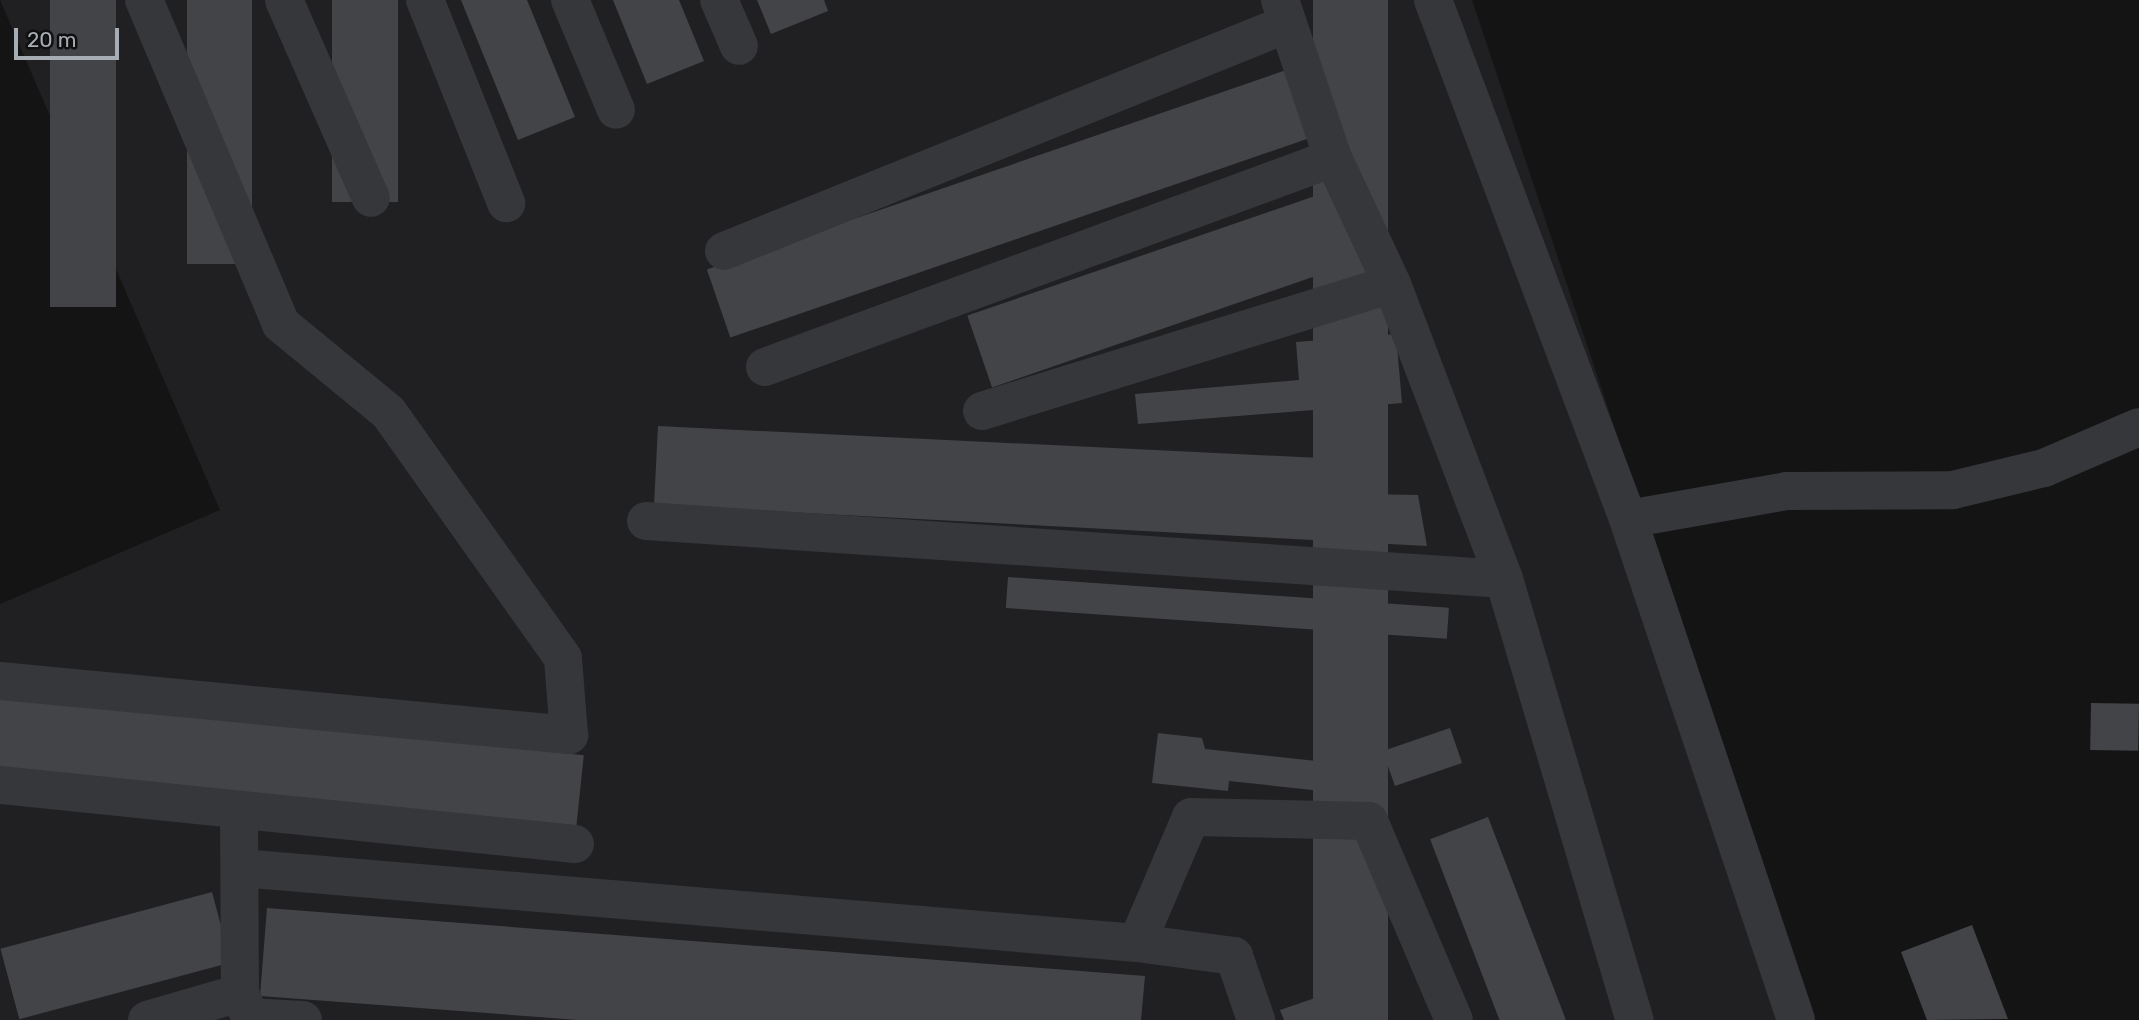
<!DOCTYPE html>
<html>
<head>
<meta charset="utf-8">
<style>
  body { margin:0 }
  #map { position:relative; width:2139px; height:1020px; overflow:hidden; background:#141415; font-family:Rubik,sans-serif }
  div>[style] { position:absolute }
  [style*='--x'] { left:calc(var(--x)*1px); top:calc(var(--y)*1px); width:calc(var(--w)*1px); rotate:calc(var(--a)*1deg) }
  .built>* { inset:0; background:#202022 }
  .building>* { inset:0; background:#434448; transform-origin:0 0 }
  .minor>* { height:38px; margin:-19px; padding:0 19px; transform-origin:19px; border-radius:19px; background:#35373a }
  span { translate:-50% -50%; white-space:nowrap; text-align:center; line-height:1.15; -webkit-text-stroke:7px #0f0f10; paint-order:stroke }
  .scale { position:absolute; left:14px; top:28px; width:105px; height:32px; box-sizing:border-box; border:4px solid #a7adb4; border-top:0; padding-left:9px; font-size:21px; line-height:24px; white-space:nowrap; color:#a7adb4; -webkit-text-stroke:5px #0f0f10; paint-order:stroke }
</style>
</head>
<body>
<div id="map">
  <div class="built">
    <i style="clip-path:polygon(0 0,1472px 0,1812px 1020px,0 1020px,0 604px,220px 510px)"></i>
  </div>
  <div class="building">
    <i style="left:50px;top:0;width:66px;height:307px"></i>
    <i style="left:187px;top:0;width:65px;height:264px"></i>
    <i style="left:332px;top:0;width:66px;height:202px"></i>
    <i style="clip-path:polygon(461px 0,527px 0,575px 117px,518px 140px)"></i>
    <i style="clip-path:polygon(613px 0,679px 0,704px 61px,647px 84px)"></i>
    <i style="clip-path:polygon(757px 0,824px 0,828px 11px,771px 34px)"></i>
    <i style="left:1313px;top:0;width:75px;height:1088px"></i>
    <i style="left:1295px;top:67px;width:72px;height:622px;rotate:71deg"></i>
    <i style="left:1338px;top:188px;width:76px;height:392px;rotate:71deg"></i>
    <i style="clip-path:polygon(1396px 334px,1402px 403px,1138px 424px,1135px 394px,1299px 380px,1296px 342px)"></i>
    <i style="clip-path:polygon(658px 426px,1361px 460px,1362px 494px,1418px 495px,1427px 546px,654px 505px)"></i>
    <i style="left:1008px;top:577px;width:442px;height:31px;rotate:4deg"></i>
    <i style="left:0;top:694px;width:587px;height:77px;rotate:6deg"></i>
    <i style="left:2091px;top:703px;width:48px;height:47px;rotate:1deg"></i>
    <i style="left:1450px;top:728px;width:37px;height:71px;rotate:71deg"></i>
    <i style="clip-path:polygon(1158px 733px,1202px 738px,1205px 749px,1372px 767px,1369px 796px,1229px 781px,1228px 791px,1152px 783px)"></i>
    <i style="left:1488px;top:817px;width:217px;height:62px;rotate:69deg"></i>
    <i style="left:212px;top:892px;width:73px;height:219px;rotate:75deg"></i>
    <i style="clip-path:polygon(267px 908px,1145px 976px,1141px 1020px,578px 1020px,260px 996px)"></i>
    <i style="clip-path:polygon(1972px 925px,2008px 1019px,1927px 1020px,1901px 952px)"></i>
    <i style="clip-path:polygon(1347px 987px,1358px 1020px,1284px 1020px,1280px 1010px)"></i>
  </div>
  <div class="minor">
    <i style="--x:284;--y:0;--w:216;--a:66.3"></i>
    <i style="--x:425;--y:0;--w:219;--a:68.2"></i>
    <i style="--x:570;--y:0;--w:119;--a:67.3"></i>
    <i style="--x:719;--y:0;--w:50;--a:66.5"></i>
    <i style="--x:1280;--y:0;--w:167;--a:71.5"></i>
    <i style="--x:1333;--y:158;--w:139;--a:64.9"></i>
    <i style="--x:1392;--y:284;--w:316;--a:69.2"></i>
    <i style="--x:1504;--y:579;--w:460;--a:73.5"></i>
    <i style="--x:1433;--y:0;--w:554;--a:69.41"></i>
    <i style="--x:1628;--y:519;--w:528;--a:71.46"></i>
    <i style="--x:724;--y:251;--w:607;--a:-21.96"></i>
    <i style="--x:765;--y:367;--w:605;--a:-20.2"></i>
    <i style="--x:982;--y:411;--w:429;--a:-17.2"></i>
    <i style="--x:1628;--y:519;--w:161;--a:-10"></i>
    <i style="--x:1787;--y:491;--w:166;--a:-0.3"></i>
    <i style="--x:1953;--y:490;--w:94;--a:-13.6"></i>
    <i style="--x:2044;--y:468;--w:103;--a:-23.3"></i>
    <i style="--x:646;--y:521;--w:860;--a:3.87"></i>
    <i style="--x:0;--y:681;--w:572;--a:5.42"></i>
    <i style="--x:569;--y:735;--w:77;--a:-94.5"></i>
    <i style="--x:563;--y:658;--w:302;--a:-125.4"></i>
    <i style="--x:388;--y:412;--w:139;--a:-140.6"></i>
    <i style="--x:281;--y:324;--w:352;--a:-112.9"></i>
    <i style="--x:0;--y:785;--w:578;--a:5.86"></i>
    <i style="--x:239;--y:810;--w:183;--a:89.7"></i>
    <i style="--x:240;--y:993;--w:29;--a:68"></i>
    <i style="--x:240;--y:868;--w:900;--a:4.78"></i>
    <i style="--x:1137;--y:943;--w:137;--a:-66.8"></i>
    <i style="--x:1191;--y:817;--w:178;--a:1.3"></i>
    <i style="--x:1369;--y:821;--w:216;--a:66.9"></i>
    <i style="--x:1137;--y:943;--w:98;--a:7.6"></i>
    <i style="--x:1234;--y:956;--w:68;--a:71"></i>
    <i style="--x:250;--y:1017;--w:53;--a:3.2"></i>
    <i style="--x:147;--y:1020;--w:97;--a:-16.2"></i>
  </div>
  <div class="scale">20 m</div>
</div>
</body>
</html>
